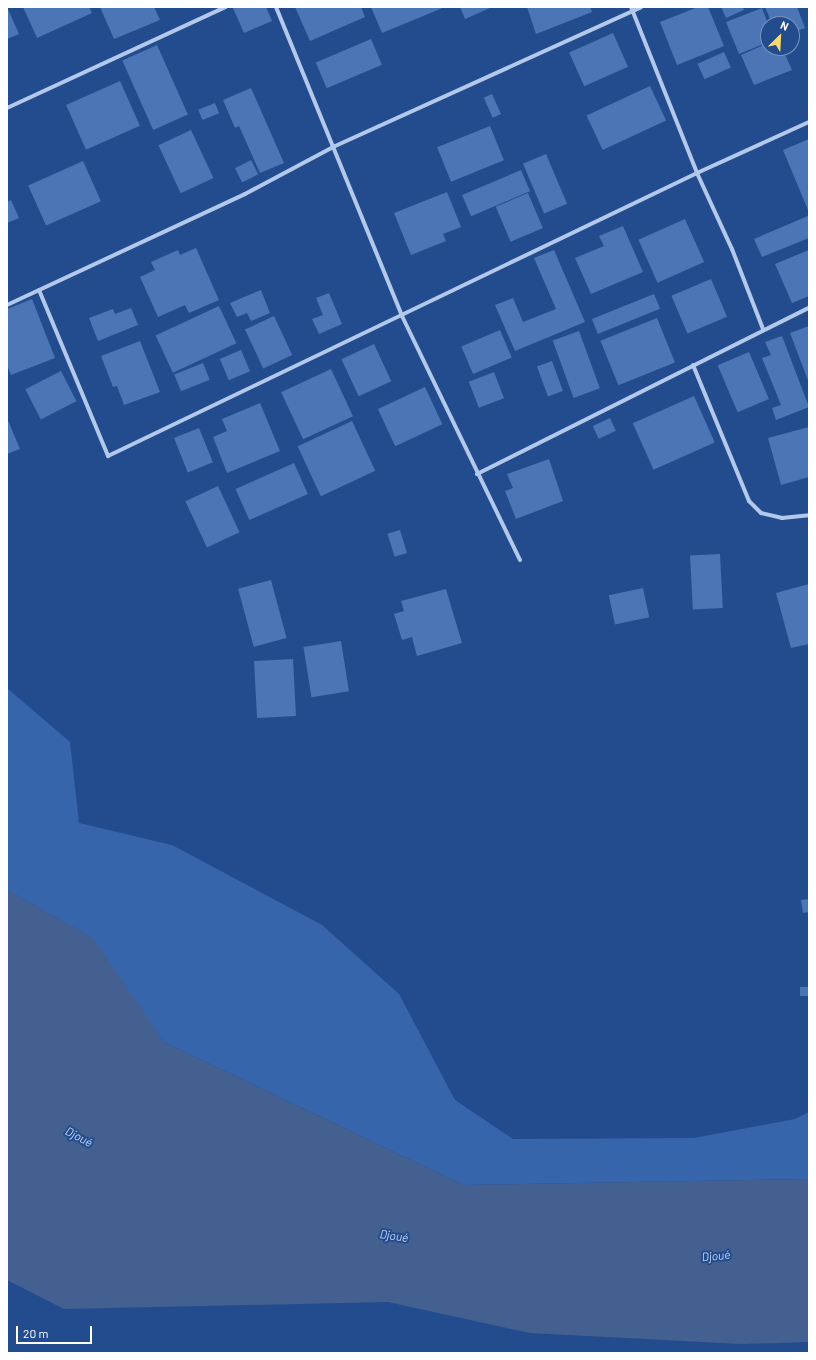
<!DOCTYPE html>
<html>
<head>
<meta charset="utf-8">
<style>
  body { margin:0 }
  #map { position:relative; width:816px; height:1360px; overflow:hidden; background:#234c8e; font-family:Barlow,sans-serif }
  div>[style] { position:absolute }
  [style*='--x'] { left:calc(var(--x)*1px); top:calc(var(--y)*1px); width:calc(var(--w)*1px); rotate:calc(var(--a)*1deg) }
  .green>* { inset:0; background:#3765ab }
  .water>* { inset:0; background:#436090 }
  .building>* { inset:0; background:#4b75b5; transform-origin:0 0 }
  .street>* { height:4px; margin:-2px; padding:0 2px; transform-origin:2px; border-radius:2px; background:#b2c9ec }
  span { translate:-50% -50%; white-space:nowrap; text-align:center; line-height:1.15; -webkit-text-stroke:4px #234c8e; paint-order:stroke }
  .water-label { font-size:12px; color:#bed3f3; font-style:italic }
  .frame { position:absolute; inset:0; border:8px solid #fff; pointer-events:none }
  .north { position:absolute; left:760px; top:16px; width:40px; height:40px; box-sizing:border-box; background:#234c8e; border:1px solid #7b94bb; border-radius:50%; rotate:24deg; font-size:11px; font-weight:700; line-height:16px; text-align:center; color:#fff }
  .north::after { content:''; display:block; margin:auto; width:14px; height:18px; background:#f7d975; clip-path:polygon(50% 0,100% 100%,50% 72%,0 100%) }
  .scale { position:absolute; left:16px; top:1326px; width:76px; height:18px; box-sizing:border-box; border:2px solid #fff; border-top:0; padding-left:5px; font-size:12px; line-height:14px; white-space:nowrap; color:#fff; -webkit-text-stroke:3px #234c8e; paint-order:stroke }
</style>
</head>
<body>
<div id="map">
  <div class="green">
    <i style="clip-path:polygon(7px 688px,70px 742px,79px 823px,172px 845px,322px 925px,399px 994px,455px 1100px,513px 1139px,694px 1138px,795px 1119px,809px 1112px,809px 1179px,463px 1185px,164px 1042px,80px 931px,7px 890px)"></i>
  </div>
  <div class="water">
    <i style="clip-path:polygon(7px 890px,93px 938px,164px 1042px,463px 1185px,809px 1179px,809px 1342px,741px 1344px,530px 1333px,388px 1302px,64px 1309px,7px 1280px)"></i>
  </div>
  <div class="building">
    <i style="clip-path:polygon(7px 7px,19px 34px,7px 39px)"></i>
    <i style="clip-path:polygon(23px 7px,89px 7px,92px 13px,37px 38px)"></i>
    <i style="clip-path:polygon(100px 7px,154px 7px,160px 20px,114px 39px)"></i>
    <i style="clip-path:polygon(266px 7px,272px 21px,244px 33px,233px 8px)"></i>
    <i style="clip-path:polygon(295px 7px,361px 7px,365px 17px,310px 41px)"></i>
    <i style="clip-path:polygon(371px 7px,445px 7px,382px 33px)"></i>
    <i style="clip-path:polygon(460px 7px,492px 7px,465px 19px)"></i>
    <i style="clip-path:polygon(527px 7px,590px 7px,592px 12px,536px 34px)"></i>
    <i style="clip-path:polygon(698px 7px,708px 7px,724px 46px,677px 65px,660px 22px)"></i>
    <i style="clip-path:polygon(721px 7px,743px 7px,744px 10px,726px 18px)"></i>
    <i style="clip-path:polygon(765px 7px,797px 7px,805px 28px,792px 33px,792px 24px,772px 24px)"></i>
    <i style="clip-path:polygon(762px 8px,768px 24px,768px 42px,739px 54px,726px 22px)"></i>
    <i style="left:613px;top:33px;width:37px;height:48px;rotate:66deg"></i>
    <i style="left:371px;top:39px;width:28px;height:60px;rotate:67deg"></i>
    <i style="clip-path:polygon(768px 43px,768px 48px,782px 48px,792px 70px,754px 85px,741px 55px)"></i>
    <i style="left:157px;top:45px;width:76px;height:38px;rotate:66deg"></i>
    <i style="left:724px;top:52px;width:17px;height:29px;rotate:66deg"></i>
    <i style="left:120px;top:81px;width:49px;height:59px;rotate:66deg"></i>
    <i style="left:650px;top:86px;width:38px;height:70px;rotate:65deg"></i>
    <i style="clip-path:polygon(251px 88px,284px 163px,260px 173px,239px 126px,235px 128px,223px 100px)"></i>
    <i style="left:492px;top:94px;width:22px;height:9px;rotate:66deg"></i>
    <i style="left:215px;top:103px;width:11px;height:18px;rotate:68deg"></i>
    <i style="left:490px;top:126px;width:37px;height:57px;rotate:68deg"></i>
    <i style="left:191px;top:130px;width:53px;height:36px;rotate:65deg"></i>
    <i style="clip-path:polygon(809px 139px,809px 210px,808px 210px,783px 150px)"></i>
    <i style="left:546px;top:154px;width:54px;height:25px;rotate:67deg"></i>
    <i style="left:251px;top:160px;width:16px;height:18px;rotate:63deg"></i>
    <i style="left:83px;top:161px;width:44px;height:60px;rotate:66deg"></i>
    <i style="left:521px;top:170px;width:23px;height:64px;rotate:67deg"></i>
    <i style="clip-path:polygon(447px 192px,461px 227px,443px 234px,446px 241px,411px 255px,394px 213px)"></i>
    <i style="left:528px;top:193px;width:38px;height:35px;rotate:67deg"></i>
    <i style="clip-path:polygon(11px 200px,19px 218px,7px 223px,7px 202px)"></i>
    <i style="clip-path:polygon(808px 216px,809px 238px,762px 257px,754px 239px)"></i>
    <i style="left:685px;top:219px;width:47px;height:51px;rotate:66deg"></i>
    <i style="clip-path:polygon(623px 226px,643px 272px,591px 294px,575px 258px,604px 246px,599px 236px)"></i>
    <i style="clip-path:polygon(196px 248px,219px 300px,189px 313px,185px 305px,158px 317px,140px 277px,155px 270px,151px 262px,178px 250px,180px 255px)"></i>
    <i style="clip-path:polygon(554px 250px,585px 322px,515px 351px,495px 305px,513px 298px,523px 322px,556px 309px,534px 258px)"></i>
    <i style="clip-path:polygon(809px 250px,809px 296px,792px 303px,775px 264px)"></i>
    <i style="left:711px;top:279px;width:41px;height:43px;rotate:67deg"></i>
    <i style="clip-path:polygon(261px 290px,270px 313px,251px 321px,247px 313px,237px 317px,230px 303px)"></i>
    <i style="clip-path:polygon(329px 293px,342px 324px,319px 334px,312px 319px,323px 315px,316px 298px)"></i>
    <i style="left:654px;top:294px;width:16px;height:67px;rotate:68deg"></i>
    <i style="clip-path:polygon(32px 299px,55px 358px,11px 375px,7px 365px,7px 309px)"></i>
    <i style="left:219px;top:306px;width:41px;height:70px;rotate:65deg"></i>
    <i style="clip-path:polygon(131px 308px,138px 325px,98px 341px,89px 318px,113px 309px,115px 314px)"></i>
    <i style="left:274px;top:316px;width:43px;height:32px;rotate:65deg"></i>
    <i style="left:657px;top:318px;width:48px;height:61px;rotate:68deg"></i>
    <i style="clip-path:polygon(809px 326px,809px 383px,790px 333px)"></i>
    <i style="left:500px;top:330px;width:30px;height:42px;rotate:67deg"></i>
    <i style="left:579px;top:331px;width:61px;height:28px;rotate:70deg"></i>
    <i style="clip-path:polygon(782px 336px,809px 407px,776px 420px,772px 408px,781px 405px,762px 358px,771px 355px,765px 342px)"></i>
    <i style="clip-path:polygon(140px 341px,160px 392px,124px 405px,117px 386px,113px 387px,101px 356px)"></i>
    <i style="left:374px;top:344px;width:41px;height:36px;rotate:65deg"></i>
    <i style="left:241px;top:350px;width:23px;height:23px;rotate:67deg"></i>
    <i style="left:749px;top:352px;width:51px;height:34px;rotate:67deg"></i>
    <i style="left:552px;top:361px;width:32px;height:16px;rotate:70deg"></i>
    <i style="left:203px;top:363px;width:18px;height:31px;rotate:68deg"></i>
    <i style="left:331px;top:369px;width:52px;height:55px;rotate:65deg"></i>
    <i style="left:61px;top:371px;width:34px;height:40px;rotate:63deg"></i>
    <i style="left:494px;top:372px;width:28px;height:27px;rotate:69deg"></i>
    <i style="left:425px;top:387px;width:41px;height:52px;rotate:65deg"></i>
    <i style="left:694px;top:396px;width:51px;height:67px;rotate:66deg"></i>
    <i style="clip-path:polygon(260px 403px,280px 451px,227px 473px,213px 437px,227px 431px,222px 419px)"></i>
    <i style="clip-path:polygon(7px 418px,20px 449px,7px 454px)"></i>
    <i style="left:610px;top:418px;width:14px;height:19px;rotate:65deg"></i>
    <i style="left:352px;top:421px;width:55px;height:60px;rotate:65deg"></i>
    <i style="clip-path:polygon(809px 427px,809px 477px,781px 485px,768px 438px)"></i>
    <i style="left:199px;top:428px;width:37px;height:27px;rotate:68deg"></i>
    <i style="clip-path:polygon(549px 459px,563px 501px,516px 519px,505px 491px,513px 488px,507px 474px)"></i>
    <i style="left:294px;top:463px;width:34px;height:64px;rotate:66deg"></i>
    <i style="left:218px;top:486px;width:51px;height:36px;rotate:65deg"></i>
    <i style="left:400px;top:530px;width:24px;height:13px;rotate:73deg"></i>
    <i style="left:720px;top:554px;width:54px;height:30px;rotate:87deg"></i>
    <i style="left:271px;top:580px;width:60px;height:34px;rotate:75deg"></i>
    <i style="clip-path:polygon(809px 584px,809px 644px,791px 648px,776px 593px)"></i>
    <i style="left:643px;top:588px;width:30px;height:35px;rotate:78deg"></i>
    <i style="clip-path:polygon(446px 589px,462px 643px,417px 656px,412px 637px,402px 640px,394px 614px,404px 611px,401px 601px)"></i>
    <i style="left:341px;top:641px;width:51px;height:38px;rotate:81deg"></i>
    <i style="left:293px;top:659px;width:57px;height:39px;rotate:87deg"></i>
    <i style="clip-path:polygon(809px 899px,809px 912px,803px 913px,801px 900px)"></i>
    <i style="left:809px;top:987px;width:9px;height:9px;rotate:90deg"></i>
  </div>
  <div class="street">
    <i style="--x:276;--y:7;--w:334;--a:67.8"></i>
    <i style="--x:402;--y:316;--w:271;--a:64.2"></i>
    <i style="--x:631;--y:7;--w:179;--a:68.3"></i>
    <i style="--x:697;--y:173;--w:84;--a:65.3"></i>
    <i style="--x:732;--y:249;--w:86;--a:68.8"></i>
    <i style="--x:7;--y:108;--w:241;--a:-24.8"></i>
    <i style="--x:39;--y:290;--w:180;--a:67.4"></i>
    <i style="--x:108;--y:456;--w:653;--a:-25.66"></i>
    <i style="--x:697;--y:173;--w:123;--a:-24.5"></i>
    <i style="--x:7;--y:305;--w:263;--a:-25"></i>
    <i style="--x:245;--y:194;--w:100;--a:-28.1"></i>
    <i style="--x:333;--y:147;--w:338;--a:-24.4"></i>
    <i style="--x:693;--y:365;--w:147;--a:67.6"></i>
    <i style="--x:749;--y:501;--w:17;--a:45"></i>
    <i style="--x:761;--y:513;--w:22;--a:13"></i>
    <i style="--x:782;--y:518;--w:27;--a:-6"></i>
    <i style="--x:477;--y:474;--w:371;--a:-26.6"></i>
  </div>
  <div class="water-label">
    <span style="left:79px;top:1137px;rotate:28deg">Djoué</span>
    <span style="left:394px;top:1236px;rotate:8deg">Djoué</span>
    <span style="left:716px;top:1256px;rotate:-5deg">Djoué</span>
  </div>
  <div class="frame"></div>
  <div class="north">N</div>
  <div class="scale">20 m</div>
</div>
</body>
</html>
